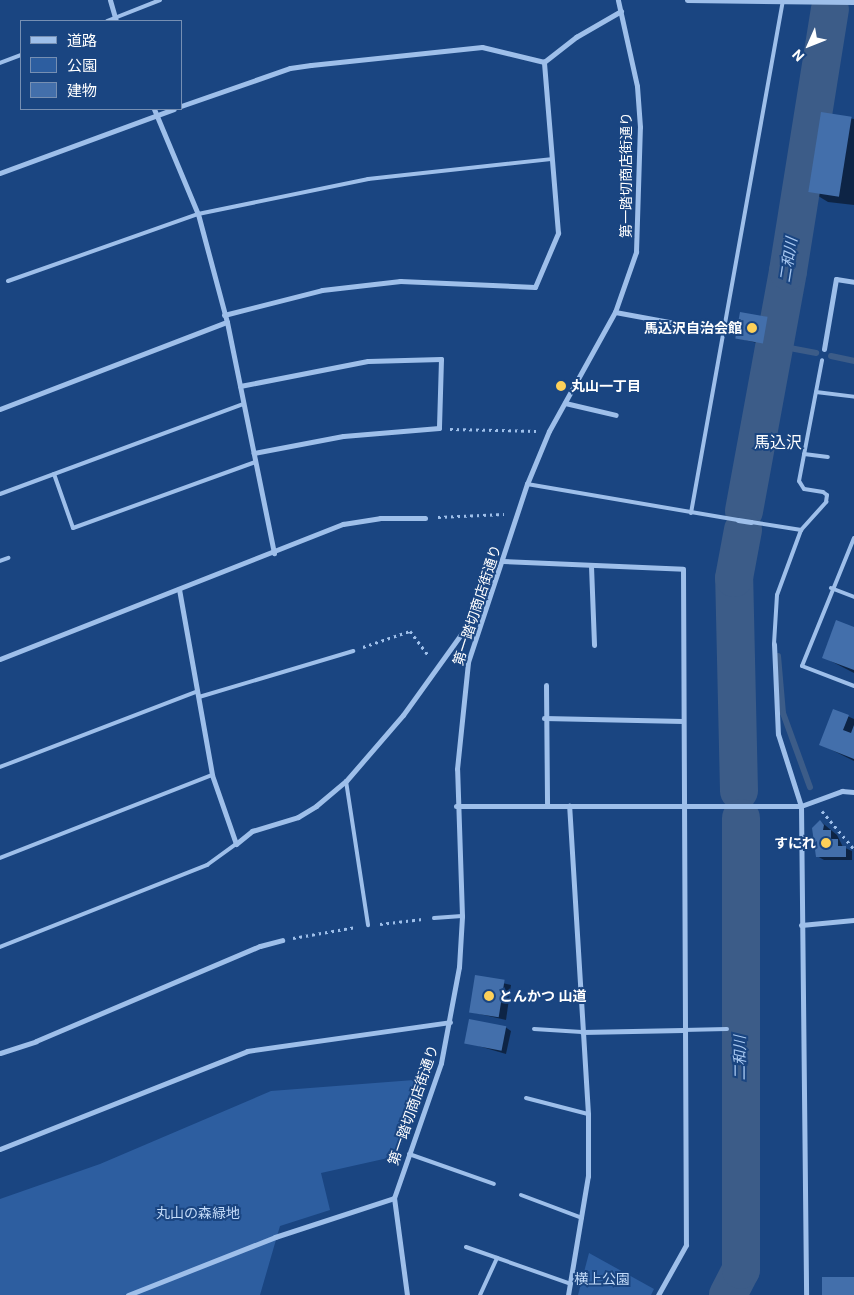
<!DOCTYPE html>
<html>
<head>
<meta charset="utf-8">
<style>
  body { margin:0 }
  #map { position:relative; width:854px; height:1295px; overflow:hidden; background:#1a4581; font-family:Roboto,"Noto Sans JP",sans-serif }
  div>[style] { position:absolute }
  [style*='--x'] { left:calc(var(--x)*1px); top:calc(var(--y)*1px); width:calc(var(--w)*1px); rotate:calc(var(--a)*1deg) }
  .green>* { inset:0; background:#2d5ea0 }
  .shadow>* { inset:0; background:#0007 }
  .stream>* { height:6px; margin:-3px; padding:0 3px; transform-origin:3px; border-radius:3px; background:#3c5c88 }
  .river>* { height:38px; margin:-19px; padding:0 19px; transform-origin:19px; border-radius:19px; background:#3c5c88 }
  .building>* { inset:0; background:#436fab; transform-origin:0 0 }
  .path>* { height:3px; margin-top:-1.5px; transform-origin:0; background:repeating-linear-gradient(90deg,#9ebfea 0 2.5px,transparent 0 6.5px) }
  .lane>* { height:4px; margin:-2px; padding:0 2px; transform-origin:2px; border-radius:2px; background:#9ebfea }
  .street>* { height:5px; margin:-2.5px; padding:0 2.5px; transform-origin:2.5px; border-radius:2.5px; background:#9ebfea }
  .dots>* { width:14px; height:14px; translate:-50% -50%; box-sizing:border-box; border:2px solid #1a4581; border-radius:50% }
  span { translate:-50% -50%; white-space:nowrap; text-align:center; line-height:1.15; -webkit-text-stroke:4px #1a4581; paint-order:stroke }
  .street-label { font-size:14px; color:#fff }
  .poi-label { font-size:14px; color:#fff; font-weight:700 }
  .right { translate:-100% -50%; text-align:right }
  .left { translate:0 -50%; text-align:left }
  .park-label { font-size:14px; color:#c2daf8 }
  .water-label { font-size:15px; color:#a9c9f2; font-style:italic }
  .quarter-label { font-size:16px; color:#fff }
  .legend { position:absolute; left:20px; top:20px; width:162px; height:90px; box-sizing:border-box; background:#1a4581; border:1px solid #768fb3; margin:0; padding:6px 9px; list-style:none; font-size:15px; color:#fff }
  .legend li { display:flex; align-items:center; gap:10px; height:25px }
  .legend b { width:25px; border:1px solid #768fb3 }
  .north { position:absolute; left:784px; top:20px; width:50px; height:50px; -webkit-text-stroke:4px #1a4581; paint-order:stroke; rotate:226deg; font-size:14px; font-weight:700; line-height:20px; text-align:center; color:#fff }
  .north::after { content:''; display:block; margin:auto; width:18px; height:22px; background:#fff; clip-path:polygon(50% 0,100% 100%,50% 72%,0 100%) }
</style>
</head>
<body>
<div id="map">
  <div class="green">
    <i style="clip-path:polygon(427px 1079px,397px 1156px,321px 1173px,330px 1210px,280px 1226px,260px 1295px,0 1295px,0 1199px,100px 1164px,271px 1091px)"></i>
    <i style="clip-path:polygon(589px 1253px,654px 1289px,651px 1295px,578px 1295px)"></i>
  </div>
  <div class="shadow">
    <i style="clip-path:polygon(822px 113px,854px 119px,854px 205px,828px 202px,810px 191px)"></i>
    <i style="clip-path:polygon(767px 318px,773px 321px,769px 346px,737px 338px)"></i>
    <i style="clip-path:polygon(854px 628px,854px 673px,823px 657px)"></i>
    <i style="clip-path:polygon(834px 710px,854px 719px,854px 761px,820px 744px)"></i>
    <i style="clip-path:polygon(820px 821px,837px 835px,843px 847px,852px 851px,852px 860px,824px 860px,817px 856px)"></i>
    <i style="clip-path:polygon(476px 977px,511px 985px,506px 1020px,471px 1012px)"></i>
    <i style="clip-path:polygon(505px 1027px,511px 1031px,506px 1054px,465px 1042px)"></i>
  </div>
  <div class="stream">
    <i style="--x:774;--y:345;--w:43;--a:10.8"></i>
    <i style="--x:831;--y:356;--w:24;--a:12"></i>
    <i style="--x:778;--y:656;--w:57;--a:85"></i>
    <i style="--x:783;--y:713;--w:79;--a:70"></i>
  </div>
  <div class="river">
    <i style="--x:744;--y:511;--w:244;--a:-79.6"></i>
    <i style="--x:788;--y:271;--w:265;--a:-80.9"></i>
    <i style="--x:739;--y:791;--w:213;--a:-91.3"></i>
    <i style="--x:734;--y:578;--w:49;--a:-79.4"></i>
    <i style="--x:728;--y:1295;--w:28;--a:-63"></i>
    <i style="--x:741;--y:1270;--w:452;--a:-90"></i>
  </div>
  <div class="building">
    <i style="left:821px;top:112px;width:31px;height:81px;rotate:9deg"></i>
    <i style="left:740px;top:312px;width:28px;height:27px;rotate:10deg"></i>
    <i style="clip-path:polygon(836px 620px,854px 627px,854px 670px,822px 658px)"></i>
    <i style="clip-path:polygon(833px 709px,849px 715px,843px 730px,851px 733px,854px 725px,854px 759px,819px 745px)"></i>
    <i style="clip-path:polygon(820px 820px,824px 825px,823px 830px,831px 830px,831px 839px,838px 839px,838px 846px,846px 846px,846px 857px,816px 857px,812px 828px)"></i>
    <i style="left:475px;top:975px;width:30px;height:38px;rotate:9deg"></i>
    <i style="left:469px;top:1019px;width:38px;height:25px;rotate:11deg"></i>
    <i style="left:854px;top:1277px;width:18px;height:32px;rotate:90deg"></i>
  </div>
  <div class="path">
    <i style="--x:450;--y:429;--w:86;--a:1.3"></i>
    <i style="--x:438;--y:517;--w:66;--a:-2.6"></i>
    <i style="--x:363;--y:647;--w:50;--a:-18.8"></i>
    <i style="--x:410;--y:631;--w:31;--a:53"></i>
    <i style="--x:822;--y:811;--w:50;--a:49.9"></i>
    <i style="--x:380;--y:924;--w:43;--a:-6.6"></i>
    <i style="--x:293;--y:938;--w:64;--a:-9.9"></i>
  </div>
  <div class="lane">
    <i style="--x:107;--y:21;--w:57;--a:-21.6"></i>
    <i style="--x:0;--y:63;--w:22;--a:-21"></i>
    <i style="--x:8;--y:281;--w:201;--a:-19.4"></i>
    <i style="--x:198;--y:214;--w:174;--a:-11.6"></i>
    <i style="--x:368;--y:179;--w:184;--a:-6.2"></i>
    <i style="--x:816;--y:392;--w:38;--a:7"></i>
    <i style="--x:804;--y:454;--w:24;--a:7"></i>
    <i style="--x:54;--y:474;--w:57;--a:70.6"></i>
    <i style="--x:73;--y:528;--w:194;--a:-19.9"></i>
    <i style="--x:527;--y:484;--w:214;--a:9.7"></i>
    <i style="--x:0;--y:494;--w:259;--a:-20.3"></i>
    <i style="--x:691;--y:513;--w:521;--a:-79.83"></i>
    <i style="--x:751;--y:522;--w:51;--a:9.1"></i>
    <i style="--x:854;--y:538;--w:138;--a:112.1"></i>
    <i style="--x:802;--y:666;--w:56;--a:21"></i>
    <i style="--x:0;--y:561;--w:9;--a:-21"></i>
    <i style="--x:831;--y:588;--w:25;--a:21"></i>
    <i style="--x:774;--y:644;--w:49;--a:-86.5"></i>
    <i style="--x:777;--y:595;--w:69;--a:-69.7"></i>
    <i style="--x:801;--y:530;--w:38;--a:-48"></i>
    <i style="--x:826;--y:502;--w:7;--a:-82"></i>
    <i style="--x:827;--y:495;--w:5;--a:-143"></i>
    <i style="--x:823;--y:492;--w:19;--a:-171"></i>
    <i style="--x:804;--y:489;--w:9;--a:-122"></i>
    <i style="--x:799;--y:481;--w:123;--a:-79.2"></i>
    <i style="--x:199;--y:697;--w:161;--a:-16.6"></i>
    <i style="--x:0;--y:767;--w:212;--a:-21"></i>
    <i style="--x:346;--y:781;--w:146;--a:81.3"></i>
    <i style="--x:0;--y:858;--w:228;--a:-21.4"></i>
    <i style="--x:434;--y:918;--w:28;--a:-4"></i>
    <i style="--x:0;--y:947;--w:223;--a:-21.6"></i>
    <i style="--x:207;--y:865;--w:36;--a:-36"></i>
    <i style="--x:534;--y:1029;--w:48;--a:3.6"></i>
    <i style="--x:683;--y:1030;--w:44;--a:-1.3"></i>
    <i style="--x:526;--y:1098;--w:64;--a:14.5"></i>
    <i style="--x:409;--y:1154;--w:90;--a:19.4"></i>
    <i style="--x:521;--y:1195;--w:65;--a:20.7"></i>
    <i style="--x:466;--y:1247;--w:111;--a:19.4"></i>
    <i style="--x:480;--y:1295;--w:41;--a:-65.3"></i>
  </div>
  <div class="street">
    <i style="--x:110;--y:0;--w:22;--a:74"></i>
    <i style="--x:687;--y:0;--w:167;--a:0.7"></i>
    <i style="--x:181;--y:106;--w:115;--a:-19.2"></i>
    <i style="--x:290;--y:68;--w:21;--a:-8"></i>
    <i style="--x:311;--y:65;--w:172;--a:-6"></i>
    <i style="--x:482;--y:47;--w:64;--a:13.6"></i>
    <i style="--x:154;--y:109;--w:114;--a:67.3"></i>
    <i style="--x:198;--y:214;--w:112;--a:75"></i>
    <i style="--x:227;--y:322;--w:236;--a:78.5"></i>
    <i style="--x:0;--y:173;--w:185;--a:-20.2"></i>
    <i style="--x:615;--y:312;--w:110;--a:10.5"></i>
    <i style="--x:224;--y:315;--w:101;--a:-14.3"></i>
    <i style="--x:322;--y:290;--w:79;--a:-6.6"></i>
    <i style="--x:400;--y:281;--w:135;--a:2.5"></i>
    <i style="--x:535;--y:287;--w:59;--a:-66.9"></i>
    <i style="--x:558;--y:233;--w:172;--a:-94.7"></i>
    <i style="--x:544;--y:62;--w:41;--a:-38"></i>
    <i style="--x:576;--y:37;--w:52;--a:-30"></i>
    <i style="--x:824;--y:349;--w:71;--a:-80.3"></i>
    <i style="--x:836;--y:279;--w:18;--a:9"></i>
    <i style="--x:240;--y:386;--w:130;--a:-11.1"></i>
    <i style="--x:368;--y:361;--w:73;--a:-1.6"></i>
    <i style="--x:441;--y:359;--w:69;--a:91.7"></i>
    <i style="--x:439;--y:428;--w:96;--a:175.2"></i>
    <i style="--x:343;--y:436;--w:91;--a:169.2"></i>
    <i style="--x:565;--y:403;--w:52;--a:13.2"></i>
    <i style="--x:0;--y:409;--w:243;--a:-21"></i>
    <i style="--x:738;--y:520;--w:13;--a:9"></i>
    <i style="--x:503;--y:561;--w:180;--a:2.5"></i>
    <i style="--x:683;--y:569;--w:676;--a:89.75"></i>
    <i style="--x:686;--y:1245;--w:57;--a:119.2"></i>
    <i style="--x:591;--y:566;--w:79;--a:87.8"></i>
    <i style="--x:179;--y:589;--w:189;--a:79.9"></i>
    <i style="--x:212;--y:775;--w:73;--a:70.8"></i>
    <i style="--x:236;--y:844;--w:21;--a:-39"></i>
    <i style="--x:252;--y:831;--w:48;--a:-16.9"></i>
    <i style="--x:298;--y:817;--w:21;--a:-31"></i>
    <i style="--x:316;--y:806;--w:39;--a:-40"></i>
    <i style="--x:346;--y:781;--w:87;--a:-49.2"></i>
    <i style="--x:403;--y:715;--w:101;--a:-54.3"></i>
    <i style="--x:462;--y:633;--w:15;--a:-8"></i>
    <i style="--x:774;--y:644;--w:90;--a:87.5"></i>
    <i style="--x:778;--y:734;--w:76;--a:72.3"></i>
    <i style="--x:801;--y:806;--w:489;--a:89.4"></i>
    <i style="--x:0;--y:659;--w:369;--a:-21.5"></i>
    <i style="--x:343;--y:524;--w:37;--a:-9"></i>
    <i style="--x:380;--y:518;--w:45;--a:0"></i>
    <i style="--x:546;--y:685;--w:121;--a:89.5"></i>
    <i style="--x:544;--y:718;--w:139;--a:1.2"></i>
    <i style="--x:456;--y:806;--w:345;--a:0"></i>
    <i style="--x:801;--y:806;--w:44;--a:-20.1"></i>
    <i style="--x:842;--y:791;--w:12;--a:5"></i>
    <i style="--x:801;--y:925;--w:53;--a:-5.4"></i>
    <i style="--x:582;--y:1032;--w:101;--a:-1.1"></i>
    <i style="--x:0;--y:1053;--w:38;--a:-18"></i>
    <i style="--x:36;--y:1041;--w:243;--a:-23"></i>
    <i style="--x:260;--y:946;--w:23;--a:-15"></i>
    <i style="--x:0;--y:1149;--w:266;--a:-21.6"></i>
    <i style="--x:247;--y:1051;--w:205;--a:-8.1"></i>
    <i style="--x:128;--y:1295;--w:158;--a:-21.5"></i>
    <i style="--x:275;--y:1237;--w:125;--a:-18.1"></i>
    <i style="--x:407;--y:1295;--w:98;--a:-97.6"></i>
    <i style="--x:394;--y:1198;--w:143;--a:-70.8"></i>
    <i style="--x:441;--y:1063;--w:98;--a:-79.4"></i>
    <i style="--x:459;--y:967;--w:51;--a:-86.6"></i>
    <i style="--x:462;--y:916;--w:147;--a:-91.9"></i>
    <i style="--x:457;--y:769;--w:108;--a:-84.1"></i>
    <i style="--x:468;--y:662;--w:188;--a:-71.7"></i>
    <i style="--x:527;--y:484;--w:57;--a:-67.5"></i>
    <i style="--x:549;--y:431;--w:136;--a:-61"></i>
    <i style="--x:615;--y:312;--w:64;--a:-70.7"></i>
    <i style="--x:636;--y:252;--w:125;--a:-88.2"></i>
    <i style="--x:640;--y:127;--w:41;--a:-94.2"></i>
    <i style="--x:637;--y:86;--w:88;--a:-102.5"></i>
    <i style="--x:568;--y:1295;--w:121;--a:-80.5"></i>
    <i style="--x:588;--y:1176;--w:62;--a:-90"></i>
    <i style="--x:588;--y:1114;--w:309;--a:-93.5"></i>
  </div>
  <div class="dots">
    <i style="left:752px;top:328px;background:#fdd059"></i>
    <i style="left:561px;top:386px;background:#fdd059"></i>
    <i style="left:826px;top:843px;background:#fdd059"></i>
    <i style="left:489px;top:996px;background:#fdd059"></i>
  </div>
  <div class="street-label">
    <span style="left:626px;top:175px;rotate:-90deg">第一踏切商店街通り</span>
    <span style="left:477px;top:605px;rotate:-72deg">第一踏切商店街通り</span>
    <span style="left:413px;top:1105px;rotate:-71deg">第一踏切商店街通り</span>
  </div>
  <div class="poi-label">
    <span class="right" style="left:742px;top:328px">馬込沢自治会館</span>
    <span class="left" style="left:571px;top:386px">丸山一丁目</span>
    <span class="right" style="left:816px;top:843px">すにれ</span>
    <span class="left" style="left:499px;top:996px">とんかつ 山道</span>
  </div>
  <div class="park-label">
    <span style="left:198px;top:1213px">丸山の森緑地</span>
    <span style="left:602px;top:1279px">横上公園</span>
  </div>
  <div class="water-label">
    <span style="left:789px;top:260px;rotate:-81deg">二和川</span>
    <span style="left:741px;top:1058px;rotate:-90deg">二和川</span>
  </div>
  <div class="quarter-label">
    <span style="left:778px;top:443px">馬込沢</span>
  </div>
  <ul class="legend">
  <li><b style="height:6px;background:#9ebfea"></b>道路</li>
  <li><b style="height:14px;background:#2d5ea0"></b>公園</li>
  <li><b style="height:14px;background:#436fab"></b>建物</li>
  </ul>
  <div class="north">N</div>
</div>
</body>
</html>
